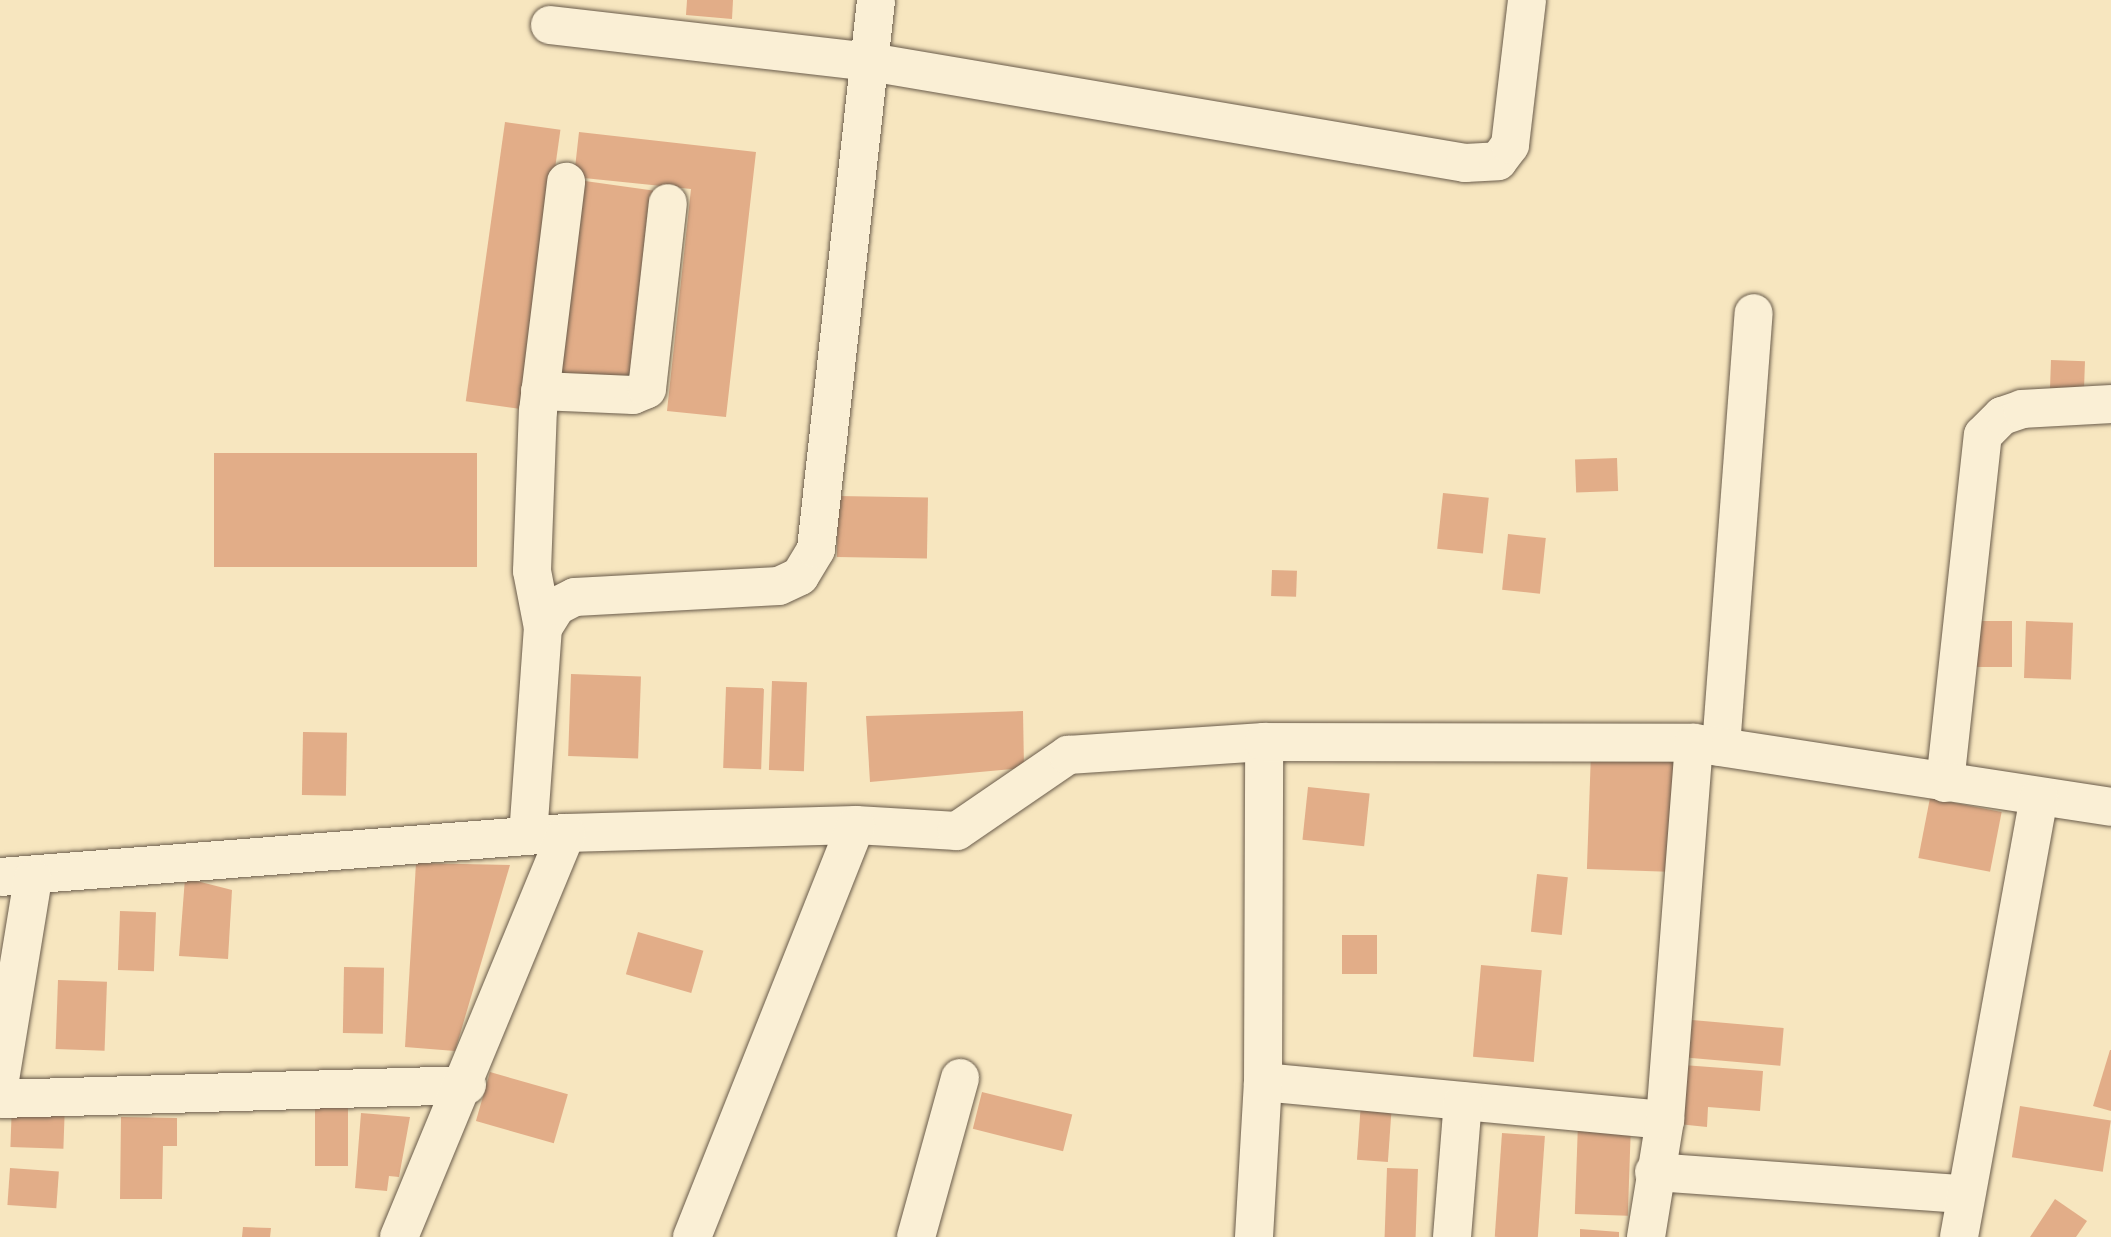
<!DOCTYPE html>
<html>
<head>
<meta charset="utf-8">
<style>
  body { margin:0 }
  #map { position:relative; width:2111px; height:1237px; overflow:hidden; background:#f7e6bf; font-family:"IM FELL English",serif }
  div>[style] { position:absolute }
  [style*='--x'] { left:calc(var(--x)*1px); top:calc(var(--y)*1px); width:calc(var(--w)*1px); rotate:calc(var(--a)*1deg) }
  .building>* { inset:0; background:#e2ad88; transform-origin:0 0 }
  .roads { filter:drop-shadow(0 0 2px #6a5c4b) drop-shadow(0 0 2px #6a5c4b) }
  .minor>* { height:38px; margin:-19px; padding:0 19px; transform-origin:19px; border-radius:19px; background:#faefd5 }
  span { translate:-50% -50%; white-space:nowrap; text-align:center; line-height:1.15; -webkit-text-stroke:8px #faefd5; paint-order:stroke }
</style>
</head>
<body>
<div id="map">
  <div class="building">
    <i style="clip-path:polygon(687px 0,733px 0,732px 19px,686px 15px)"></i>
    <i style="left:505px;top:122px;width:56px;height:282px;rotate:8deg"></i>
    <i style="clip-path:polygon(579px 132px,756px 152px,726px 417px,667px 411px,691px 189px,574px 177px)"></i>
    <i style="left:585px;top:181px;width:72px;height:194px;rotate:8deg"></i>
    <i style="left:2051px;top:360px;width:34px;height:38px;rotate:2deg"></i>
    <i style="left:214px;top:453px;width:263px;height:114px"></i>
    <i style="left:1617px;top:458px;width:33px;height:42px;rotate:88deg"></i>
    <i style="left:1443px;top:493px;width:46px;height:56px;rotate:6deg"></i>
    <i style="left:838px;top:496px;width:90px;height:61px;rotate:1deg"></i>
    <i style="left:1508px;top:534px;width:38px;height:56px;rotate:6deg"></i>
    <i style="left:1272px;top:570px;width:25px;height:26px;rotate:2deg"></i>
    <i style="left:1976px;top:621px;width:36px;height:46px"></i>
    <i style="left:2026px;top:621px;width:47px;height:57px;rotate:2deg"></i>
    <i style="left:571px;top:674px;width:70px;height:82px;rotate:2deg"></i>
    <i style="left:772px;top:681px;width:35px;height:89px;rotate:2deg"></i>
    <i style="left:726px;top:687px;width:38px;height:81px;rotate:2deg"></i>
    <i style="clip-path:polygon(1023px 711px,1024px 768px,870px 782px,866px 716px)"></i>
    <i style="left:303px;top:732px;width:44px;height:63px;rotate:1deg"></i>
    <i style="left:1591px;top:752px;width:88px;height:117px;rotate:2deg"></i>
    <i style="left:1308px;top:787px;width:62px;height:53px;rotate:6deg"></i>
    <i style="left:1930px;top:798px;width:73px;height:61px;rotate:11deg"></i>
    <i style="clip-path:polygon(416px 863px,510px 865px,455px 1051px,405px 1047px)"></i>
    <i style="left:1537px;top:874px;width:31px;height:58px;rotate:6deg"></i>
    <i style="clip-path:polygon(185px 878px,232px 890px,228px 959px,179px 956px)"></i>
    <i style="left:120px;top:911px;width:36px;height:59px;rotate:2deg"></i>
    <i style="left:638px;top:932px;width:68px;height:44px;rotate:16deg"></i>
    <i style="left:1377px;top:935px;width:39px;height:35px;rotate:90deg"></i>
    <i style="left:1481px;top:965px;width:61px;height:92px;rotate:5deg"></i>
    <i style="left:344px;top:967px;width:40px;height:66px;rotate:1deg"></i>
    <i style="left:58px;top:980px;width:49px;height:69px;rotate:2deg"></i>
    <i style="left:1692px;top:1020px;width:92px;height:38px;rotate:5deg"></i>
    <i style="clip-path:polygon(2110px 1050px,2111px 1050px,2111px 1111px,2093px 1106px)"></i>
    <i style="clip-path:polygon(1683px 1065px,1763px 1071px,1760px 1111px,1708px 1107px,1707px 1127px,1678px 1124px)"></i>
    <i style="left:490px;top:1072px;width:81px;height:51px;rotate:16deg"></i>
    <i style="left:982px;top:1092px;width:93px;height:38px;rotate:14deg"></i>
    <i style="left:12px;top:1102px;width:53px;height:45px;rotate:2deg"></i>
    <i style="left:1361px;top:1102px;width:31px;height:58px;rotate:4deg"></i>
    <i style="left:2020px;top:1106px;width:92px;height:52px;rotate:9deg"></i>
    <i style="left:315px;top:1107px;width:33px;height:59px"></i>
    <i style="clip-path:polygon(361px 1113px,410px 1117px,399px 1177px,389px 1176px,387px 1191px,355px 1188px)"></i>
    <i style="clip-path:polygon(121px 1117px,177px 1118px,177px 1146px,163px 1146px,162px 1199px,120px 1199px)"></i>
    <i style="left:1578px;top:1123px;width:53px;height:91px;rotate:2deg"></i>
    <i style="left:1502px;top:1133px;width:43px;height:104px;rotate:4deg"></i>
    <i style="left:10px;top:1168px;width:49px;height:37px;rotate:4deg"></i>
    <i style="left:1387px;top:1168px;width:31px;height:69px;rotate:2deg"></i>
    <i style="clip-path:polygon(2055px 1199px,2087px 1221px,2076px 1237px,2030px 1237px)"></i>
    <i style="clip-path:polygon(243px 1227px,271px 1228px,270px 1237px,242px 1237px)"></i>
    <i style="clip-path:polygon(1580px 1229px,1619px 1232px,1619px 1237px,1580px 1237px)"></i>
  </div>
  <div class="roads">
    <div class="minor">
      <i style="--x:550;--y:25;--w:322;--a:6.6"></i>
      <i style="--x:870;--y:62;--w:604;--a:9.63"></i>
      <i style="--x:1465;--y:163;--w:33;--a:-3"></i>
      <i style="--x:1498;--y:161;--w:20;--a:-53"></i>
      <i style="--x:1510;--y:145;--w:146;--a:-83.3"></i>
      <i style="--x:540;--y:391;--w:93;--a:2.5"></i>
      <i style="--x:633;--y:395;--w:15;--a:-23"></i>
      <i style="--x:647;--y:389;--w:187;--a:-83.6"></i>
      <i style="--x:543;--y:628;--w:58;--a:-100.9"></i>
      <i style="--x:532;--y:571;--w:160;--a:-87.9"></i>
      <i style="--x:538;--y:411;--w:231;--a:-83"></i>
      <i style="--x:1721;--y:747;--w:435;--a:-85.7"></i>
      <i style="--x:1945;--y:783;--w:350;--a:-83.8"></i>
      <i style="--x:1983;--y:435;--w:27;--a:-45"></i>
      <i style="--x:2002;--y:416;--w:21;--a:-19"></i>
      <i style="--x:2022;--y:409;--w:89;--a:-3.2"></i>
      <i style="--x:528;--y:836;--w:209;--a:-85.9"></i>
      <i style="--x:543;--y:628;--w:26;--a:-58"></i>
      <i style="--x:557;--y:606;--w:20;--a:-27"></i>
      <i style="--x:575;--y:597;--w:204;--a:-3.1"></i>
      <i style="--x:779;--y:586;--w:23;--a:-25"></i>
      <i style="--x:800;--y:576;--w:31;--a:-59"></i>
      <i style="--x:816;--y:549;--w:552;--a:-83.76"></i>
      <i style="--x:0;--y:877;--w:568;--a:-4.45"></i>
      <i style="--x:566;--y:833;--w:290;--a:-1.6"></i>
      <i style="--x:856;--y:825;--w:101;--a:3.4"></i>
      <i style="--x:957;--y:831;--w:135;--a:-34.4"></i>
      <i style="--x:1068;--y:755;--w:196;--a:-3.8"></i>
      <i style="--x:0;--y:1080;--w:204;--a:-80.7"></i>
      <i style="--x:1263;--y:1082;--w:404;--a:5.4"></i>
      <i style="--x:0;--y:1099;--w:467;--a:-1.7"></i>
      <i style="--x:1654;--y:1172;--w:311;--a:4.1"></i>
      <i style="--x:399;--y:1237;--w:437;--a:-67.5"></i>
      <i style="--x:692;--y:1237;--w:443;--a:-68.3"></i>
      <i style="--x:916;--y:1237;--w:165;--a:-74.5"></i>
      <i style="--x:1254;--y:1237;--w:155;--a:-86.7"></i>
      <i style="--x:1263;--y:1082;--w:340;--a:-89.8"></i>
      <i style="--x:1264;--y:742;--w:430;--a:0.1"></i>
      <i style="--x:1694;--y:743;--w:422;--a:8.7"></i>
      <i style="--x:1452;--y:1237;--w:136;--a:-85.4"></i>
      <i style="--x:1646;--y:1237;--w:119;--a:-80.8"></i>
      <i style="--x:1665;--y:1120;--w:378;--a:-85.6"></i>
      <i style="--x:1959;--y:1237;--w:447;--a:-79.7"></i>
    </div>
  </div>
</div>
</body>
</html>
